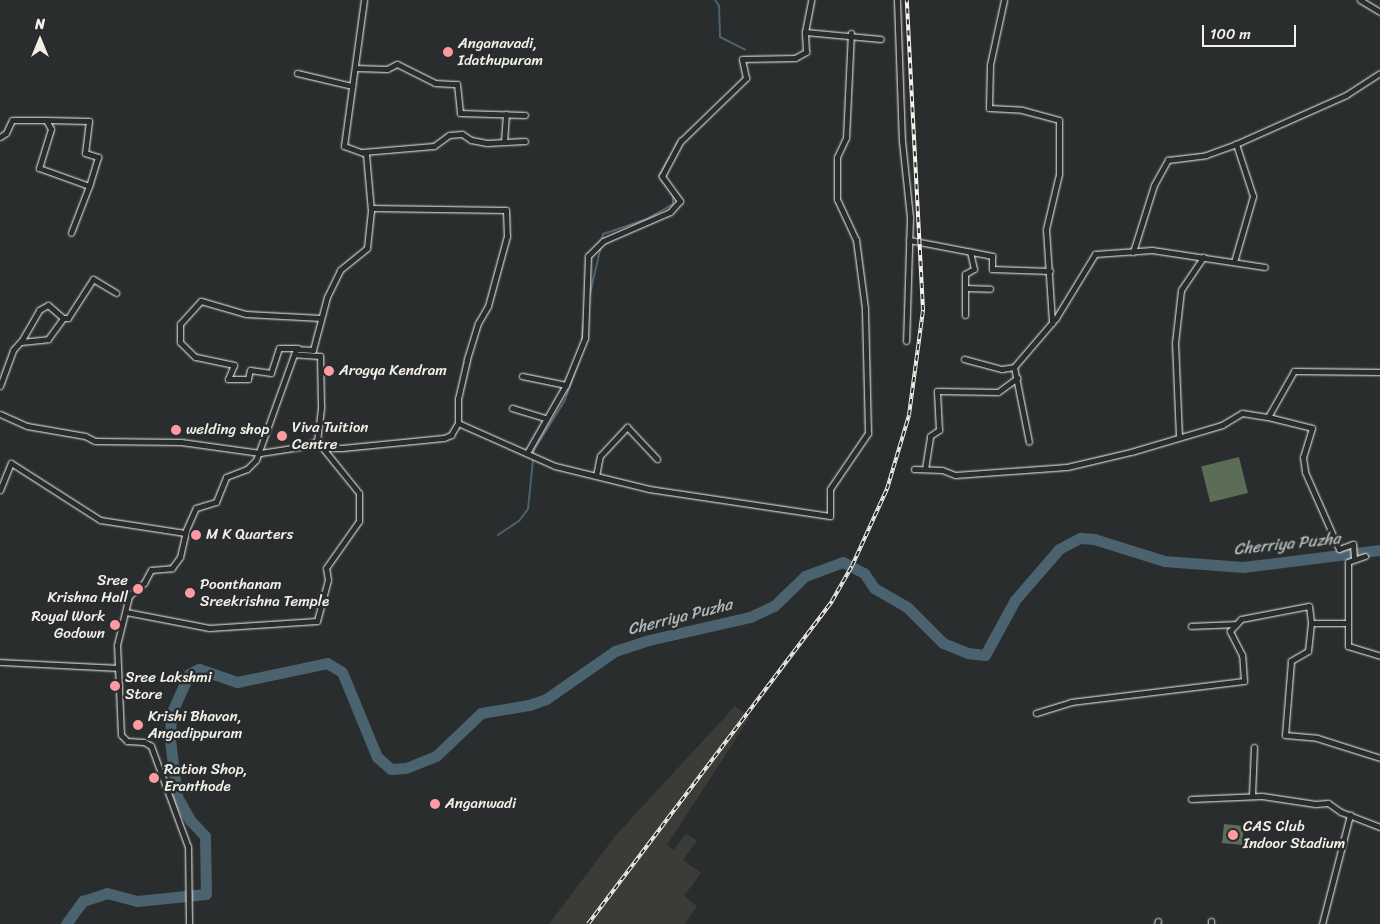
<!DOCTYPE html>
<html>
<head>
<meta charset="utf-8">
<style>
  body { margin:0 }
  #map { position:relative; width:1380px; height:924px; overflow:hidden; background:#2a2d2e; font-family:Sriracha,sans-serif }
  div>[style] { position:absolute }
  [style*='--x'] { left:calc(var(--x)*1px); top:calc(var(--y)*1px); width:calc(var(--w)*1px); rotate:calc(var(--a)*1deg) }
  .built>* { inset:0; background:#3b3b37 }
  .green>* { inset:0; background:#5b6d57; transform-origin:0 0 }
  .stream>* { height:2px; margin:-1px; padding:0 1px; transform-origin:1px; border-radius:1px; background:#4b626f }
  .river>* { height:11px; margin:-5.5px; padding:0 5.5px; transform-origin:5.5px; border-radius:5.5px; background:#4b626f }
  .roads { filter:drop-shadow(0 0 1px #f4f1e8) drop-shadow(0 0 1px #f4f1e8) }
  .minor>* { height:5px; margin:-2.5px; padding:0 2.5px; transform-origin:2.5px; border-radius:2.5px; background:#2a2d2e }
  .rail>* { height:4px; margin-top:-2px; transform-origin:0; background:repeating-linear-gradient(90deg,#2a2d2e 0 5.5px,#f4f1e8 0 11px); box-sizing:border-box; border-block:1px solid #f4f1e8 }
  .dots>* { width:14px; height:14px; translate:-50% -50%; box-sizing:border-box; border:2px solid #2a2d2e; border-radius:50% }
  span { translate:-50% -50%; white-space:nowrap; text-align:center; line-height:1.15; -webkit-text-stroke:5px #2a2d2e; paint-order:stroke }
  .poi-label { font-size:15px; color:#f4f1e8 }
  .left { translate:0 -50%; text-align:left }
  .right { translate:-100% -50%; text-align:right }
  .water-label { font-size:16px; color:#b0b8b8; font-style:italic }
  .north { position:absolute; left:15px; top:15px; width:50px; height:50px; -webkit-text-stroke:4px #2a2d2e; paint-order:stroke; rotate:0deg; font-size:14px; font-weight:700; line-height:20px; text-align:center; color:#f4f1e8 }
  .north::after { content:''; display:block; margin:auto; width:18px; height:22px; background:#f4f1e8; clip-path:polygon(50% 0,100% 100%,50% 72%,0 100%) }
  .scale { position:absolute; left:1202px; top:25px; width:94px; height:22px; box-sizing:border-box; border:2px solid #f4f1e8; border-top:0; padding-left:6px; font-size:15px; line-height:18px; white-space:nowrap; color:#f4f1e8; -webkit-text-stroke:4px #2a2d2e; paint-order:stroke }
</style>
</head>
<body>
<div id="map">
  <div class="built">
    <i style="clip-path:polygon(735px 706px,750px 717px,667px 845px,674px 850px,686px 833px,697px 841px,683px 860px,701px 873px,684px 896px,697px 906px,685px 924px,549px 924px,616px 835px)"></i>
  </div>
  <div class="green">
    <i style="left:1239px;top:457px;width:37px;height:39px;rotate:76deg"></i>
    <i style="left:1224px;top:824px;width:20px;height:19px;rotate:6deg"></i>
  </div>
  <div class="stream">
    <i style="--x:715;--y:0;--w:7;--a:56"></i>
    <i style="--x:719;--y:6;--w:31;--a:88"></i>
    <i style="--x:720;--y:37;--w:28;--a:27"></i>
    <i style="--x:674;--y:150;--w:8;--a:-67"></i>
    <i style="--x:602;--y:239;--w:5;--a:-79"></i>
    <i style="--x:603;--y:234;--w:46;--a:-18.8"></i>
    <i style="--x:647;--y:219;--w:30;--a:-30"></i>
    <i style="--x:673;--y:204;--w:9;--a:-90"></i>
    <i style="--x:673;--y:195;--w:24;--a:-126"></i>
    <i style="--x:659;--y:176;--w:21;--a:-61"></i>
    <i style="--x:589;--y:298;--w:53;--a:-77"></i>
    <i style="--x:582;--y:339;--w:15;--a:-86"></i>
    <i style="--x:498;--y:535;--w:25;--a:-34"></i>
    <i style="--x:519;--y:521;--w:15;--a:-53"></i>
    <i style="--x:528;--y:509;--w:59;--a:-84.2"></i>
    <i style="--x:534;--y:450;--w:59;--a:-58.2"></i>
    <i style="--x:565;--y:400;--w:49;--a:-70.8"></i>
  </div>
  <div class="river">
    <i style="--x:66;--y:924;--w:29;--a:-54"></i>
    <i style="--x:83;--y:901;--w:25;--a:-18"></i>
    <i style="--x:107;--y:893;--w:31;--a:15"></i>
    <i style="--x:137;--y:901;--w:69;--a:-5.8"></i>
    <i style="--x:206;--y:894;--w:58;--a:-91"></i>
    <i style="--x:205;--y:836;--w:22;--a:-133"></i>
    <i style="--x:190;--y:820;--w:26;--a:-119"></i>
    <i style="--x:177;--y:797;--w:57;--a:-97"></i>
    <i style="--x:170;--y:740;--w:26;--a:-88"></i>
    <i style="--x:171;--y:714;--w:44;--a:-65.8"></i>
    <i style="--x:189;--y:674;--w:11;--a:-27"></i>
    <i style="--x:199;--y:669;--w:40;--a:18.9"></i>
    <i style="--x:237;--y:682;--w:92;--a:-11.9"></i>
    <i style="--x:327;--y:663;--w:17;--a:31"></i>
    <i style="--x:342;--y:672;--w:92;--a:67.6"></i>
    <i style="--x:377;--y:757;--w:18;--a:41"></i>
    <i style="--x:391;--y:769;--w:15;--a:-4"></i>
    <i style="--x:406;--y:768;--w:32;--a:-22"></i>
    <i style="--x:436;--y:756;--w:62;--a:-43.7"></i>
    <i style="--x:481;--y:713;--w:49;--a:-9.5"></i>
    <i style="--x:529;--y:705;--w:18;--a:-19"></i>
    <i style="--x:546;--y:699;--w:84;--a:-34.8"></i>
    <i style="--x:615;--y:651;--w:36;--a:-18"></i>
    <i style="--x:649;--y:640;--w:104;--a:-12.8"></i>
    <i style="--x:750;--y:617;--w:26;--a:-25"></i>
    <i style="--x:774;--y:606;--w:43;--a:-44.1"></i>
    <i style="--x:805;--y:576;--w:40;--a:-20.2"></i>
    <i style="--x:843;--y:562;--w:24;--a:28"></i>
    <i style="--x:864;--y:573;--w:18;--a:56"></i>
    <i style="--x:874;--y:588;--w:38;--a:30"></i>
    <i style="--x:907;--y:607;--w:51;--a:45"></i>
    <i style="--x:943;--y:643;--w:27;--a:22"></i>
    <i style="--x:968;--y:653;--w:17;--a:7"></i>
    <i style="--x:985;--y:655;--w:63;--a:-61.4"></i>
    <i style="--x:1015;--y:600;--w:67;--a:-49.2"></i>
    <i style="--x:1059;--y:549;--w:24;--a:-28"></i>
    <i style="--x:1080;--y:538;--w:14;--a:4"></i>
    <i style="--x:1094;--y:539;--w:73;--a:17.4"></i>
    <i style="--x:1164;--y:561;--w:79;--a:4.3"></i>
    <i style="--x:1243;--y:567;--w:138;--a:-7.1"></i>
  </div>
  <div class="roads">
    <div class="minor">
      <i style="--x:897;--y:0;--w:141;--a:88"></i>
      <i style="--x:902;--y:141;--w:76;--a:84"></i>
      <i style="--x:910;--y:217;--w:124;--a:91.8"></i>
      <i style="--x:1004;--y:0;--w:66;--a:102.2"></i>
      <i style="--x:990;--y:65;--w:43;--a:91.3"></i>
      <i style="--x:989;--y:108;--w:33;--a:3"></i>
      <i style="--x:1022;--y:110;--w:38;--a:15"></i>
      <i style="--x:1059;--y:120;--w:54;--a:90"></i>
      <i style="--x:1059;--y:174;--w:57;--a:103.3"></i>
      <i style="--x:1046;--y:229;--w:94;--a:86.3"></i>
      <i style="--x:1360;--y:0;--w:23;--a:31"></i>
      <i style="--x:805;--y:32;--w:76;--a:5.3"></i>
      <i style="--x:355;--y:68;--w:32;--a:2"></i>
      <i style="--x:387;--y:69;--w:11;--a:-27"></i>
      <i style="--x:397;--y:64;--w:42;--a:26.6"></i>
      <i style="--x:435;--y:83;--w:22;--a:3"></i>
      <i style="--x:457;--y:84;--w:29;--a:84"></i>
      <i style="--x:460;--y:113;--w:65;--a:1.8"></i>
      <i style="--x:297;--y:73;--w:57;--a:13.3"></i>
      <i style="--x:46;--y:120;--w:43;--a:1.3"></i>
      <i style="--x:89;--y:121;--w:32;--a:97"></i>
      <i style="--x:85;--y:153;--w:14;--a:17"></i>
      <i style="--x:98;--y:157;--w:30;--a:107"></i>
      <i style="--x:0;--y:137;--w:7;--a:-34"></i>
      <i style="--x:6;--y:133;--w:14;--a:-65"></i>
      <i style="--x:12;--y:120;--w:34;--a:0"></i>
      <i style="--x:46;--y:120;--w:10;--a:61"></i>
      <i style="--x:51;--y:129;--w:41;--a:107.1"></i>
      <i style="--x:39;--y:168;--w:53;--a:19.8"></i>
      <i style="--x:89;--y:186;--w:50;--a:111"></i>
      <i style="--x:504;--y:142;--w:28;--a:-86"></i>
      <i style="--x:363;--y:152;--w:71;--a:-4.8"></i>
      <i style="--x:434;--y:146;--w:19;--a:-36"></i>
      <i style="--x:449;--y:135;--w:13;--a:-4"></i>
      <i style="--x:462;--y:134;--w:11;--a:34"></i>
      <i style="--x:471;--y:140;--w:16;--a:11"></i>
      <i style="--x:487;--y:143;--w:38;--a:-3"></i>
      <i style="--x:371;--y:208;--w:135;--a:0.8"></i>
      <i style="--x:506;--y:210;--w:26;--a:88"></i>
      <i style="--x:507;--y:236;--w:73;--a:105.2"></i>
      <i style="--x:488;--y:306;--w:20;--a:120"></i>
      <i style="--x:478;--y:323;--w:39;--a:107"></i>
      <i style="--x:467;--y:360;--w:39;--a:103"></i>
      <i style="--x:458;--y:398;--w:25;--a:90"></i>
      <i style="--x:909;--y:240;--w:85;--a:10.9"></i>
      <i style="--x:992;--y:256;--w:13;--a:90"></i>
      <i style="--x:992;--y:269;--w:58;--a:2"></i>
      <i style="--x:1133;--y:252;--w:70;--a:-72.6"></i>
      <i style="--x:1154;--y:185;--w:29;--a:-61"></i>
      <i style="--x:1168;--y:160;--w:38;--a:-7"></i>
      <i style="--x:1206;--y:155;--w:32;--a:-20"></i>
      <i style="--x:1236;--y:144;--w:120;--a:-24"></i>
      <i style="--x:1346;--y:95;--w:40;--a:-32.9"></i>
      <i style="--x:1234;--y:262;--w:69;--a:-73.9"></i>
      <i style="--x:1253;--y:196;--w:55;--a:-108.1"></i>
      <i style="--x:965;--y:288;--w:25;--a:2"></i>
      <i style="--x:965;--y:315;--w:41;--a:-90"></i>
      <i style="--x:965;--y:274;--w:10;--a:-29"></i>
      <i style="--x:974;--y:269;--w:18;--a:-103"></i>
      <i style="--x:21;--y:342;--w:27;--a:-6"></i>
      <i style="--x:48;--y:339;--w:26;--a:-54"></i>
      <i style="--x:298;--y:348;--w:19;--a:180"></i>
      <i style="--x:279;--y:348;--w:26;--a:108"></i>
      <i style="--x:271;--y:373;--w:21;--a:-172"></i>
      <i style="--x:250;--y:370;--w:9;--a:103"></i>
      <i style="--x:248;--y:379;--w:20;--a:180"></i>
      <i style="--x:228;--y:379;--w:15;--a:-67"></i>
      <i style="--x:234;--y:365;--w:40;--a:-168"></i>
      <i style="--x:195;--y:357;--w:21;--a:-135"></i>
      <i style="--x:180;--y:342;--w:18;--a:-90"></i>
      <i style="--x:180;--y:324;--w:31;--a:-48"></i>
      <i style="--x:201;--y:301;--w:47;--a:16.1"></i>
      <i style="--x:246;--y:314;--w:75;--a:3.1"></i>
      <i style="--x:964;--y:359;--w:39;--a:15"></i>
      <i style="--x:1002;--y:369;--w:12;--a:-9"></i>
      <i style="--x:1014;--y:367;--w:65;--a:-49.4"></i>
      <i style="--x:1056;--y:318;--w:75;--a:-58.6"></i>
      <i style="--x:1095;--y:254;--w:57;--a:-4"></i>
      <i style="--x:1152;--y:250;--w:114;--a:8.6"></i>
      <i style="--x:1014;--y:367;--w:76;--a:78.7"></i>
      <i style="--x:522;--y:376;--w:45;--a:11.6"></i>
      <i style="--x:0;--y:386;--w:38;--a:-70"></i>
      <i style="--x:13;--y:350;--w:13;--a:-48"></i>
      <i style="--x:22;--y:340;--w:34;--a:-60"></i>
      <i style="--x:39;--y:310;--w:10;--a:-29"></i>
      <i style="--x:48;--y:305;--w:20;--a:41"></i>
      <i style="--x:63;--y:318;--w:5;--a:0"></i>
      <i style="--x:68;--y:318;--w:46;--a:-57.3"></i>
      <i style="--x:93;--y:279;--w:27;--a:31"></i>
      <i style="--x:512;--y:408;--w:34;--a:17"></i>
      <i style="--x:0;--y:414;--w:30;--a:24"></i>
      <i style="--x:27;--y:426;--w:59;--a:9.8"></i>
      <i style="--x:85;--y:436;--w:11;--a:27"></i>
      <i style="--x:95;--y:441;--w:86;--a:0.7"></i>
      <i style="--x:181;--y:442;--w:80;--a:7.9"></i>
      <i style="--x:260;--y:453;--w:40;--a:-8.5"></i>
      <i style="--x:300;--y:447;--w:18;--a:-19"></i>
      <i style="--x:317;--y:441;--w:14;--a:30"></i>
      <i style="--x:329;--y:448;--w:13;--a:0"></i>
      <i style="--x:342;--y:448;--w:102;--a:-5.6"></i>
      <i style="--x:444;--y:438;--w:8;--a:-23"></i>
      <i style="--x:451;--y:435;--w:14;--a:-60"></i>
      <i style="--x:458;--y:423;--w:106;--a:23.9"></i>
      <i style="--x:555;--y:466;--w:97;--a:13.7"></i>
      <i style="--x:649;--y:489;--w:183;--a:8.5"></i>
      <i style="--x:830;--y:516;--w:27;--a:-90"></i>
      <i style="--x:830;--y:489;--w:68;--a:-55.8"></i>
      <i style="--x:868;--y:433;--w:125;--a:-91.4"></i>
      <i style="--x:865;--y:308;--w:69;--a:-97.5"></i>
      <i style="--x:856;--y:240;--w:45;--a:-114.9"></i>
      <i style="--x:837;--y:199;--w:42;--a:-90"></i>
      <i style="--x:837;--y:157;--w:21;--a:-65"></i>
      <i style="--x:846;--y:138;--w:105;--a:-87.3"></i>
      <i style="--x:1268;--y:417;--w:53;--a:-60.5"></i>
      <i style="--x:1294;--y:371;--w:86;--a:0.7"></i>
      <i style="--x:1179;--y:437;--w:94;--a:-92.4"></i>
      <i style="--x:1175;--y:343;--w:53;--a:-83.5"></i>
      <i style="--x:1181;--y:290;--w:40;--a:-56"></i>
      <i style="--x:527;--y:453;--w:78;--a:-60.2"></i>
      <i style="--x:566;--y:385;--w:51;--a:-68"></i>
      <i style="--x:585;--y:338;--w:82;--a:-87.9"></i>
      <i style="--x:588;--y:256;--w:21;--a:-45"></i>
      <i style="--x:603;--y:241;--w:73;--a:-23.4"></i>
      <i style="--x:670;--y:212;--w:15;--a:-48"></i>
      <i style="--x:680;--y:201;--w:31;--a:-126"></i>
      <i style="--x:662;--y:176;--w:40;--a:-62"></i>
      <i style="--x:681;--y:141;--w:91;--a:-44.1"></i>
      <i style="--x:746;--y:78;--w:19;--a:-102"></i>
      <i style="--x:742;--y:59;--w:53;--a:-1.1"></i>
      <i style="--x:795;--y:58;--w:13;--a:-29"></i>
      <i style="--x:806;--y:52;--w:20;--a:-93"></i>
      <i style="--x:805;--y:32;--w:33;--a:-79"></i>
      <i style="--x:914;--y:469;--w:28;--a:2"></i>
      <i style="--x:942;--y:470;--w:14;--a:21"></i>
      <i style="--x:955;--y:475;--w:112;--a:-4.1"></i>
      <i style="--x:1067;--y:467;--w:66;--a:-13.2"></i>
      <i style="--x:1131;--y:452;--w:95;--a:-16.5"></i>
      <i style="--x:1222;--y:425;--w:23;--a:-31"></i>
      <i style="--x:1242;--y:413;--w:30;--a:9"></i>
      <i style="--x:1272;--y:418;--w:41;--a:14"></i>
      <i style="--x:1312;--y:428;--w:30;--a:107"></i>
      <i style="--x:1303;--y:457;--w:15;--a:82"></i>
      <i style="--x:1305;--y:472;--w:84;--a:66.2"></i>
      <i style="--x:1339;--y:549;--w:15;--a:-20"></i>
      <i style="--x:1353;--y:544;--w:14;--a:86"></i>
      <i style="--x:925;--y:469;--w:33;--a:-81"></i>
      <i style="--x:930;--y:436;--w:11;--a:-34"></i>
      <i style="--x:939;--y:430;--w:39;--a:-93"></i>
      <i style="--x:937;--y:391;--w:61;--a:0.9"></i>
      <i style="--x:998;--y:392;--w:24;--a:-36"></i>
      <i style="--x:596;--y:476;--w:20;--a:-79"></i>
      <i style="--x:600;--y:456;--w:40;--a:-47"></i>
      <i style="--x:627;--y:427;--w:44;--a:46.8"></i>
      <i style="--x:0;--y:490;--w:29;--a:-68"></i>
      <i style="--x:11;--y:463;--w:106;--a:32.6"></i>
      <i style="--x:100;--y:520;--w:86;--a:8.7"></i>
      <i style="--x:1365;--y:556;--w:18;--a:161"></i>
      <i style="--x:1348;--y:562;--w:84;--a:90"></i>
      <i style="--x:1348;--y:646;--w:34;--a:17"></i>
      <i style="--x:126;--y:612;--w:85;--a:10.9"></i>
      <i style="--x:209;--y:628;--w:108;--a:-3.7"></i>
      <i style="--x:317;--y:621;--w:42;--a:-75"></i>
      <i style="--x:328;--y:580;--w:12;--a:-99"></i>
      <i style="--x:326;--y:568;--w:57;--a:-54.9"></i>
      <i style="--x:359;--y:521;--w:28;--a:-90"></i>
      <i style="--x:359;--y:493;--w:67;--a:-128.9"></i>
      <i style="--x:317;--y:441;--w:35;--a:-83"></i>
      <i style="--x:321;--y:406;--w:50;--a:-91.1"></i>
      <i style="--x:320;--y:356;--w:26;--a:-176"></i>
      <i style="--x:1311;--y:623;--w:28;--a:96"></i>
      <i style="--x:1308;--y:651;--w:20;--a:150"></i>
      <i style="--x:1291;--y:661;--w:74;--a:94.6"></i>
      <i style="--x:1285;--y:735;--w:32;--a:5"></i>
      <i style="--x:1317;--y:738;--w:66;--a:17.6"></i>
      <i style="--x:1191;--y:626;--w:45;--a:-2.5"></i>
      <i style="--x:0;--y:662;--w:117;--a:2.9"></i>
      <i style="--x:1036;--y:713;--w:37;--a:-17"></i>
      <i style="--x:1071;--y:702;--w:174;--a:-6.9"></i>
      <i style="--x:1244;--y:681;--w:26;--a:-94"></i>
      <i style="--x:1242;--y:655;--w:27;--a:-117"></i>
      <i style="--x:1230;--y:631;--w:16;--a:-47"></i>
      <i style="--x:1241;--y:619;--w:69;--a:-10.8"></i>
      <i style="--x:1309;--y:606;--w:17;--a:83"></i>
      <i style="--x:1311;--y:623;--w:37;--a:0"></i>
      <i style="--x:1252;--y:796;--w:49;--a:-87.7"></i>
      <i style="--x:1191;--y:799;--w:71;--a:-2.4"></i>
      <i style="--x:1262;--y:796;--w:54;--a:8.6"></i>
      <i style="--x:1315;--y:804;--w:13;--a:-4"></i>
      <i style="--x:1328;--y:803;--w:16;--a:35"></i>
      <i style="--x:1341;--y:812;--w:42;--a:21"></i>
      <i style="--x:189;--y:924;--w:77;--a:-90.7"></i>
      <i style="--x:188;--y:847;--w:108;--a:-110.1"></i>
      <i style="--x:151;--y:746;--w:8;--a:-150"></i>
      <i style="--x:144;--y:742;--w:17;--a:-177"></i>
      <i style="--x:127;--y:741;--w:8;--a:-135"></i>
      <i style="--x:121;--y:735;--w:90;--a:-92.5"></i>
      <i style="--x:117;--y:645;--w:50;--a:-76.2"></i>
      <i style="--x:129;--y:596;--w:20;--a:-41"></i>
      <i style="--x:144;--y:583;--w:15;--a:-62"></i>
      <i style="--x:151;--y:570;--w:21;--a:-5"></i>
      <i style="--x:172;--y:568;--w:14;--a:-54"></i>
      <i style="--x:180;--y:557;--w:28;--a:-77"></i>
      <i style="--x:186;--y:530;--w:24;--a:-66"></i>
      <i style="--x:196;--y:508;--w:21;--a:-17"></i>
      <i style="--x:216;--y:502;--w:27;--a:-68"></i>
      <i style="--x:226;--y:477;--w:22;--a:-21"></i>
      <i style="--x:247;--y:469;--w:13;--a:-45"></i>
      <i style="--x:256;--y:460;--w:118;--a:-70.2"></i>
      <i style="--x:296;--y:349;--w:17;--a:3"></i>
      <i style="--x:313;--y:350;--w:55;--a:-75.2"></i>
      <i style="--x:327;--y:297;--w:30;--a:-64"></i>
      <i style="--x:340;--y:270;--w:35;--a:-39"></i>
      <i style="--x:367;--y:248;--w:37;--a:-84"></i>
      <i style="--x:371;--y:211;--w:57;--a:-95"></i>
      <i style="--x:366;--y:154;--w:23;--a:-160"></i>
      <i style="--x:344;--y:146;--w:147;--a:-82.2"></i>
      <i style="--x:1157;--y:924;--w:3;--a:-72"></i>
      <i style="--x:1211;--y:924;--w:3;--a:-90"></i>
      <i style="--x:1322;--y:924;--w:113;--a:-75.6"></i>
    </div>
  </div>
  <div class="rail">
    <i style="--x:588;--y:924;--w:405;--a:-52.9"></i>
    <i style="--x:832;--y:601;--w:40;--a:-60.3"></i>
    <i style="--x:852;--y:566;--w:85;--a:-65.6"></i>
    <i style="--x:887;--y:489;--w:77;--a:-73.4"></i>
    <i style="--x:909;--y:415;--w:106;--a:-82.4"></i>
    <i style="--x:923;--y:310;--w:310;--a:-93"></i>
  </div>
  <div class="dots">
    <i style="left:448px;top:52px;background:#ff9aa2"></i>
    <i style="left:329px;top:371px;background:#ff9aa2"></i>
    <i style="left:176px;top:430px;background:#ff9aa2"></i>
    <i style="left:282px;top:436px;background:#ff9aa2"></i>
    <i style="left:196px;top:535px;background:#ff9aa2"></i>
    <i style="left:138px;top:589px;background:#ff9aa2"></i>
    <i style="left:190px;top:593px;background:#ff9aa2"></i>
    <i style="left:115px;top:625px;background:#ff9aa2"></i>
    <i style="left:115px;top:686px;background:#ff9aa2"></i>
    <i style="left:138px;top:725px;background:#ff9aa2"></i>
    <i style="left:154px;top:778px;background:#ff9aa2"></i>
    <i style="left:435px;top:804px;background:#ff9aa2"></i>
    <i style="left:1233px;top:835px;background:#ff9aa2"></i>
  </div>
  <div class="poi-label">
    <span class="left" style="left:458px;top:52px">Anganavadi,<br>Idathupuram</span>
    <span class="left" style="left:339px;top:371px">Arogya Kendram</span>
    <span class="left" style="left:292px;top:436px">Viva Tuition<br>Centre</span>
    <span class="left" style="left:186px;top:430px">welding shop</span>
    <span class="left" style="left:206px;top:535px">M K Quarters</span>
    <span class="right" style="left:128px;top:589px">Sree<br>Krishna Hall</span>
    <span class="left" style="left:200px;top:593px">Poonthanam<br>Sreekrishna Temple</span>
    <span class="right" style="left:105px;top:625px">Royal Work<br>Godown</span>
    <span class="left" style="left:125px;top:686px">Sree Lakshmi<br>Store</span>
    <span class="left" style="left:148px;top:725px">Krishi Bhavan,<br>Angadippuram</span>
    <span class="left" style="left:164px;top:778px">Ration Shop,<br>Eranthode</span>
    <span class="left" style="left:445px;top:804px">Anganwadi</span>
    <span class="left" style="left:1243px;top:835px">CAS Club<br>Indoor Stadium</span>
  </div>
  <div class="water-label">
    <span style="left:1287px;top:544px;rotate:-6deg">Cherriya Puzha</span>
    <span style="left:680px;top:617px;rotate:-14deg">Cherriya Puzha</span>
  </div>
  <div class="north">N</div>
  <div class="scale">100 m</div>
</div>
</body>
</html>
